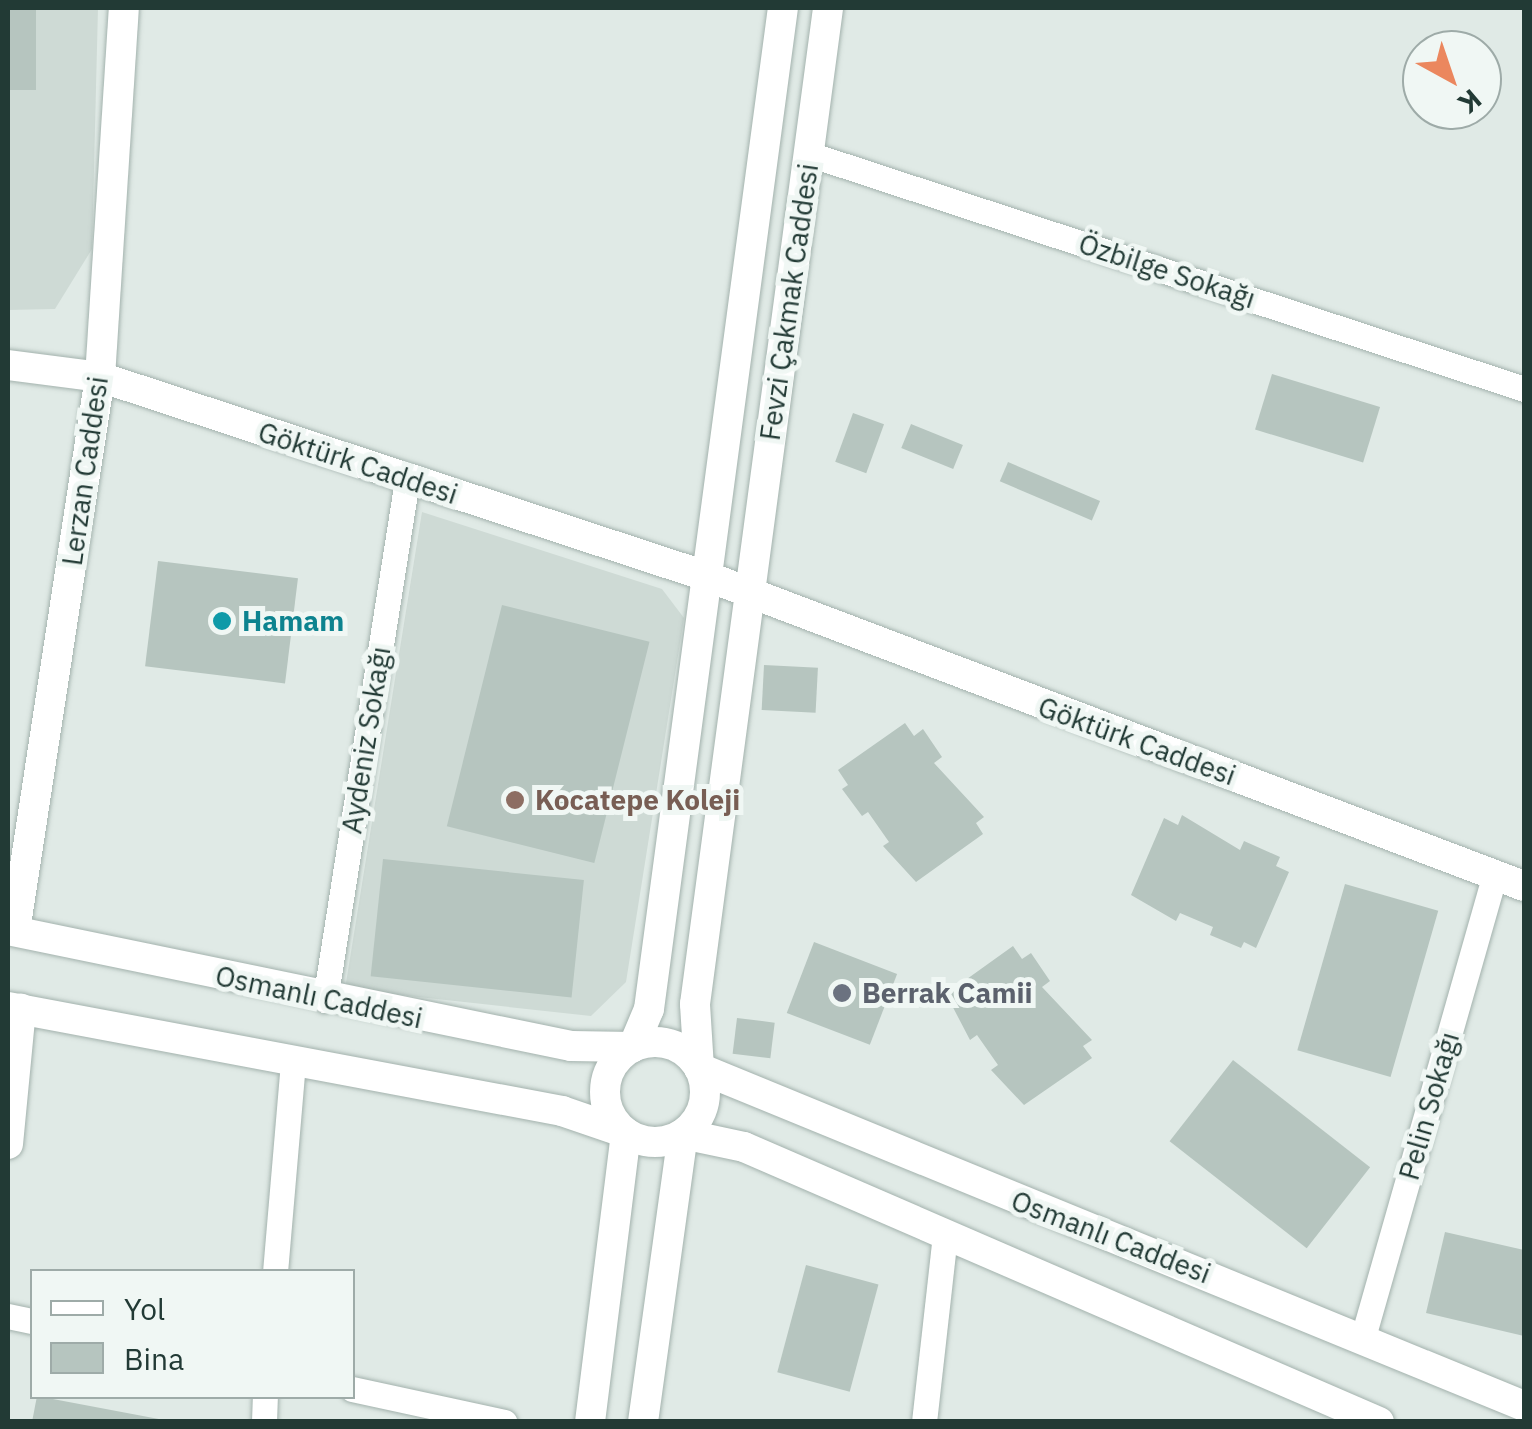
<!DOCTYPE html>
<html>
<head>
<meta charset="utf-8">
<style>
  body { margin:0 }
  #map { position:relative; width:1532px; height:1429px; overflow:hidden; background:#e0eae6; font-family:"IBM Plex Sans",sans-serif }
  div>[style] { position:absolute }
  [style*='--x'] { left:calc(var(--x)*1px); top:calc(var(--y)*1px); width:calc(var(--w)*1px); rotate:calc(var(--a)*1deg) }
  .built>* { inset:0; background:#cedad5 }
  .building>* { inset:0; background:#b6c5bf; transform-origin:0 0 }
  .roads { filter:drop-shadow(0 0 2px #a3b2ad) drop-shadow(0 0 2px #a3b2ad) }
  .street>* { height:25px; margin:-12.5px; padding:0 12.5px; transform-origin:12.5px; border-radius:12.5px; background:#fff }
  .secondary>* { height:30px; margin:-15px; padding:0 15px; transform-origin:15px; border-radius:15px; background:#fff }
  .secondary>.ring { margin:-15px; padding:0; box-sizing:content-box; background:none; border:30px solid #fff; border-radius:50% }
  .dots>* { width:28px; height:28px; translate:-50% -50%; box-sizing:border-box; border:5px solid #f0f7f4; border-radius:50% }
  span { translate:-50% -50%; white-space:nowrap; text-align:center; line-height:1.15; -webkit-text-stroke:10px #f0f7f4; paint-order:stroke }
  .street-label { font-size:28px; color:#223a35 }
  .culture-label { font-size:28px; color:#0d838f; font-weight:700 }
  .left { translate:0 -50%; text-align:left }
  .education-label { font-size:28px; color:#785e54; font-weight:700 }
  .worship-label { font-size:28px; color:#5b616d; font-weight:700 }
  .frame { position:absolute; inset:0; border:10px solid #223a35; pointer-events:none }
  .legend { position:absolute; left:30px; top:1269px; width:325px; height:130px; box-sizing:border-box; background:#f0f7f4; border:2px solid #9eaba8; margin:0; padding:12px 18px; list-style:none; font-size:30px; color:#223a35 }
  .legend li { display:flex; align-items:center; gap:20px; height:50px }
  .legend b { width:50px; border:2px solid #9eaba8 }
  .north { position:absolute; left:1402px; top:30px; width:100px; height:100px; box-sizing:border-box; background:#f0f7f4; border:2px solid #9eaba8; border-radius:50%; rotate:140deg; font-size:28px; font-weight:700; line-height:40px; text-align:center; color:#223a35 }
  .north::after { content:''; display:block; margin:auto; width:35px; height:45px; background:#eb875e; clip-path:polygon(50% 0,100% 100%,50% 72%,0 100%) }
</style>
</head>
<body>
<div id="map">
  <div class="built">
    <i style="clip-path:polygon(8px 8px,98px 8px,92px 249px,55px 309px,8px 310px)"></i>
    <i style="clip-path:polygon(422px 512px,662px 589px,684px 618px,626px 982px,591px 1016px,345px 989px)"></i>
  </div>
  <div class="building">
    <i style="left:8px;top:8px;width:28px;height:82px"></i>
    <i style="left:1272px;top:374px;width:113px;height:58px;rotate:17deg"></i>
    <i style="left:853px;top:413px;width:33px;height:52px;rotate:20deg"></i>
    <i style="left:911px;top:424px;width:56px;height:26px;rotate:22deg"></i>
    <i style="left:1008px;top:462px;width:100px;height:21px;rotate:23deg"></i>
    <i style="left:158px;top:561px;width:141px;height:106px;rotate:7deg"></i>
    <i style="left:502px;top:605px;width:152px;height:228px;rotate:14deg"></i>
    <i style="left:764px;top:665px;width:54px;height:45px;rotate:3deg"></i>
    <i style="clip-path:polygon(905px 723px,914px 736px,923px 729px,942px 757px,934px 763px,984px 817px,976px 823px,983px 834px,916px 882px,883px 846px,889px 842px,868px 812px,862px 816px,842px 789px,848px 785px,838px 770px)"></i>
    <i style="clip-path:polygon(1182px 815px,1240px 850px,1244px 841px,1280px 857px,1276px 866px,1289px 872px,1256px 948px,1244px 942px,1241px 948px,1210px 935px,1213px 927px,1180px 913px,1176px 921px,1131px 895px,1164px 818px,1178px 825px)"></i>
    <i style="left:383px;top:859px;width:202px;height:118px;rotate:6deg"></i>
    <i style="left:1345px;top:884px;width:97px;height:173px;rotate:16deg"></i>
    <i style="left:814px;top:942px;width:89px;height:76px;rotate:21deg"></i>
    <i style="clip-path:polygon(1013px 946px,1022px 959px,1031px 953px,1050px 981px,1042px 987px,1092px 1040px,1083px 1046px,1092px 1058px,1024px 1105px,991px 1070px,998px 1065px,977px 1035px,970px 1040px,946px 994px)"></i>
    <i style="left:737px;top:1018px;width:38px;height:36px;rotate:7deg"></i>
    <i style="left:1233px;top:1060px;width:174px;height:103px;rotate:38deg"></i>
    <i style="clip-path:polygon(1445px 1232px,1524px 1250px,1524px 1336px,1426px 1313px)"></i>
    <i style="left:806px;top:1265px;width:75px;height:111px;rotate:15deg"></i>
    <i style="clip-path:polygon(37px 1396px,164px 1420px,164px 1422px,32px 1422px)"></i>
  </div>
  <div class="roads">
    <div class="street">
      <i style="--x:809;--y:154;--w:753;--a:18.19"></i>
      <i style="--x:325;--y:1000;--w:526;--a:-81.04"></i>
      <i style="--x:275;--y:1272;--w:211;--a:-85.1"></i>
      <i style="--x:8;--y:1316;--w:25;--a:12"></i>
      <i style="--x:1363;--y:1337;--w:480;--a:-74.1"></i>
      <i style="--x:352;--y:1389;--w:156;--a:12.2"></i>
      <i style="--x:264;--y:1422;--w:26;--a:-88"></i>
      <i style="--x:924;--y:1422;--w:189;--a:-83.6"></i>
    </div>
    <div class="secondary">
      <i style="--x:8;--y:365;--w:93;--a:7.4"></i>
      <i style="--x:100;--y:377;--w:638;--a:18.18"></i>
      <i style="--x:706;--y:576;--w:875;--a:20.76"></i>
      <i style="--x:8;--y:930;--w:575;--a:11.64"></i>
      <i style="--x:571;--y:1046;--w:62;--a:0.9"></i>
      <i style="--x:15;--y:931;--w:560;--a:-81.28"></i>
      <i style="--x:100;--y:377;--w:370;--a:-86.3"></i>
      <i style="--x:8;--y:1007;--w:564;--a:10.63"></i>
      <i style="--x:562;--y:1111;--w:68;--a:19"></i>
      <i class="ring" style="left:605px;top:1042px;width:70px;height:70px"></i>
      <i style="--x:633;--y:1047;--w:41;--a:-67.2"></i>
      <i style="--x:649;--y:1009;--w:1010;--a:-82.38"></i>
      <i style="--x:699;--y:1068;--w:64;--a:-93.6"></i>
      <i style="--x:695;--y:1004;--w:1005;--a:-82.39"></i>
      <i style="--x:699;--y:1068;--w:892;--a:22.28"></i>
      <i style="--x:683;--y:1134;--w:62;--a:12"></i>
      <i style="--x:744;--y:1147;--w:692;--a:23.42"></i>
      <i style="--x:8;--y:1144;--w:136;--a:-84.5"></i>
      <i style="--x:590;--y:1422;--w:291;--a:-82.9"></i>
      <i style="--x:643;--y:1422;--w:291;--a:-82.1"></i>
    </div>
  </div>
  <div class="dots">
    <i style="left:222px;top:621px;background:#0f9aa8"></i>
    <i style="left:515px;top:800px;background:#8d6e63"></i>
    <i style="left:842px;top:993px;background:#6b7280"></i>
  </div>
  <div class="street-label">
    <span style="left:1167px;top:271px;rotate:18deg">Özbilge Sokağı</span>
    <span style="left:789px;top:302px;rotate:-82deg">Fevzi Çakmak Caddesi</span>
    <span style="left:358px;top:463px;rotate:18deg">Göktürk Caddesi</span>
    <span style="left:85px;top:471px;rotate:-82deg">Lerzan Caddesi</span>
    <span style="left:366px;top:740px;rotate:-81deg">Aydeniz Sokağı</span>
    <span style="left:1137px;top:741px;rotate:20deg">Göktürk Caddesi</span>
    <span style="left:319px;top:997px;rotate:12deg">Osmanlı Caddesi</span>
    <span style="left:1429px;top:1106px;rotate:-74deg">Pelin Sokağı</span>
    <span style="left:1111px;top:1237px;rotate:21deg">Osmanlı Caddesi</span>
  </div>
  <div class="culture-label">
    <span class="left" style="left:242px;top:621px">Hamam</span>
  </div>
  <div class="education-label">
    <span class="left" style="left:535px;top:800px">Kocatepe Koleji</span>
  </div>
  <div class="worship-label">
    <span class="left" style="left:862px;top:993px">Berrak Camii</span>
  </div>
  <div class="frame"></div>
  <ul class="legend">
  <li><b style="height:12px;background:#fff"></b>Yol</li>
  <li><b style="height:28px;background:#b6c5bf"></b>Bina</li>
  </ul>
  <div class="north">K</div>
</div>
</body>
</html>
